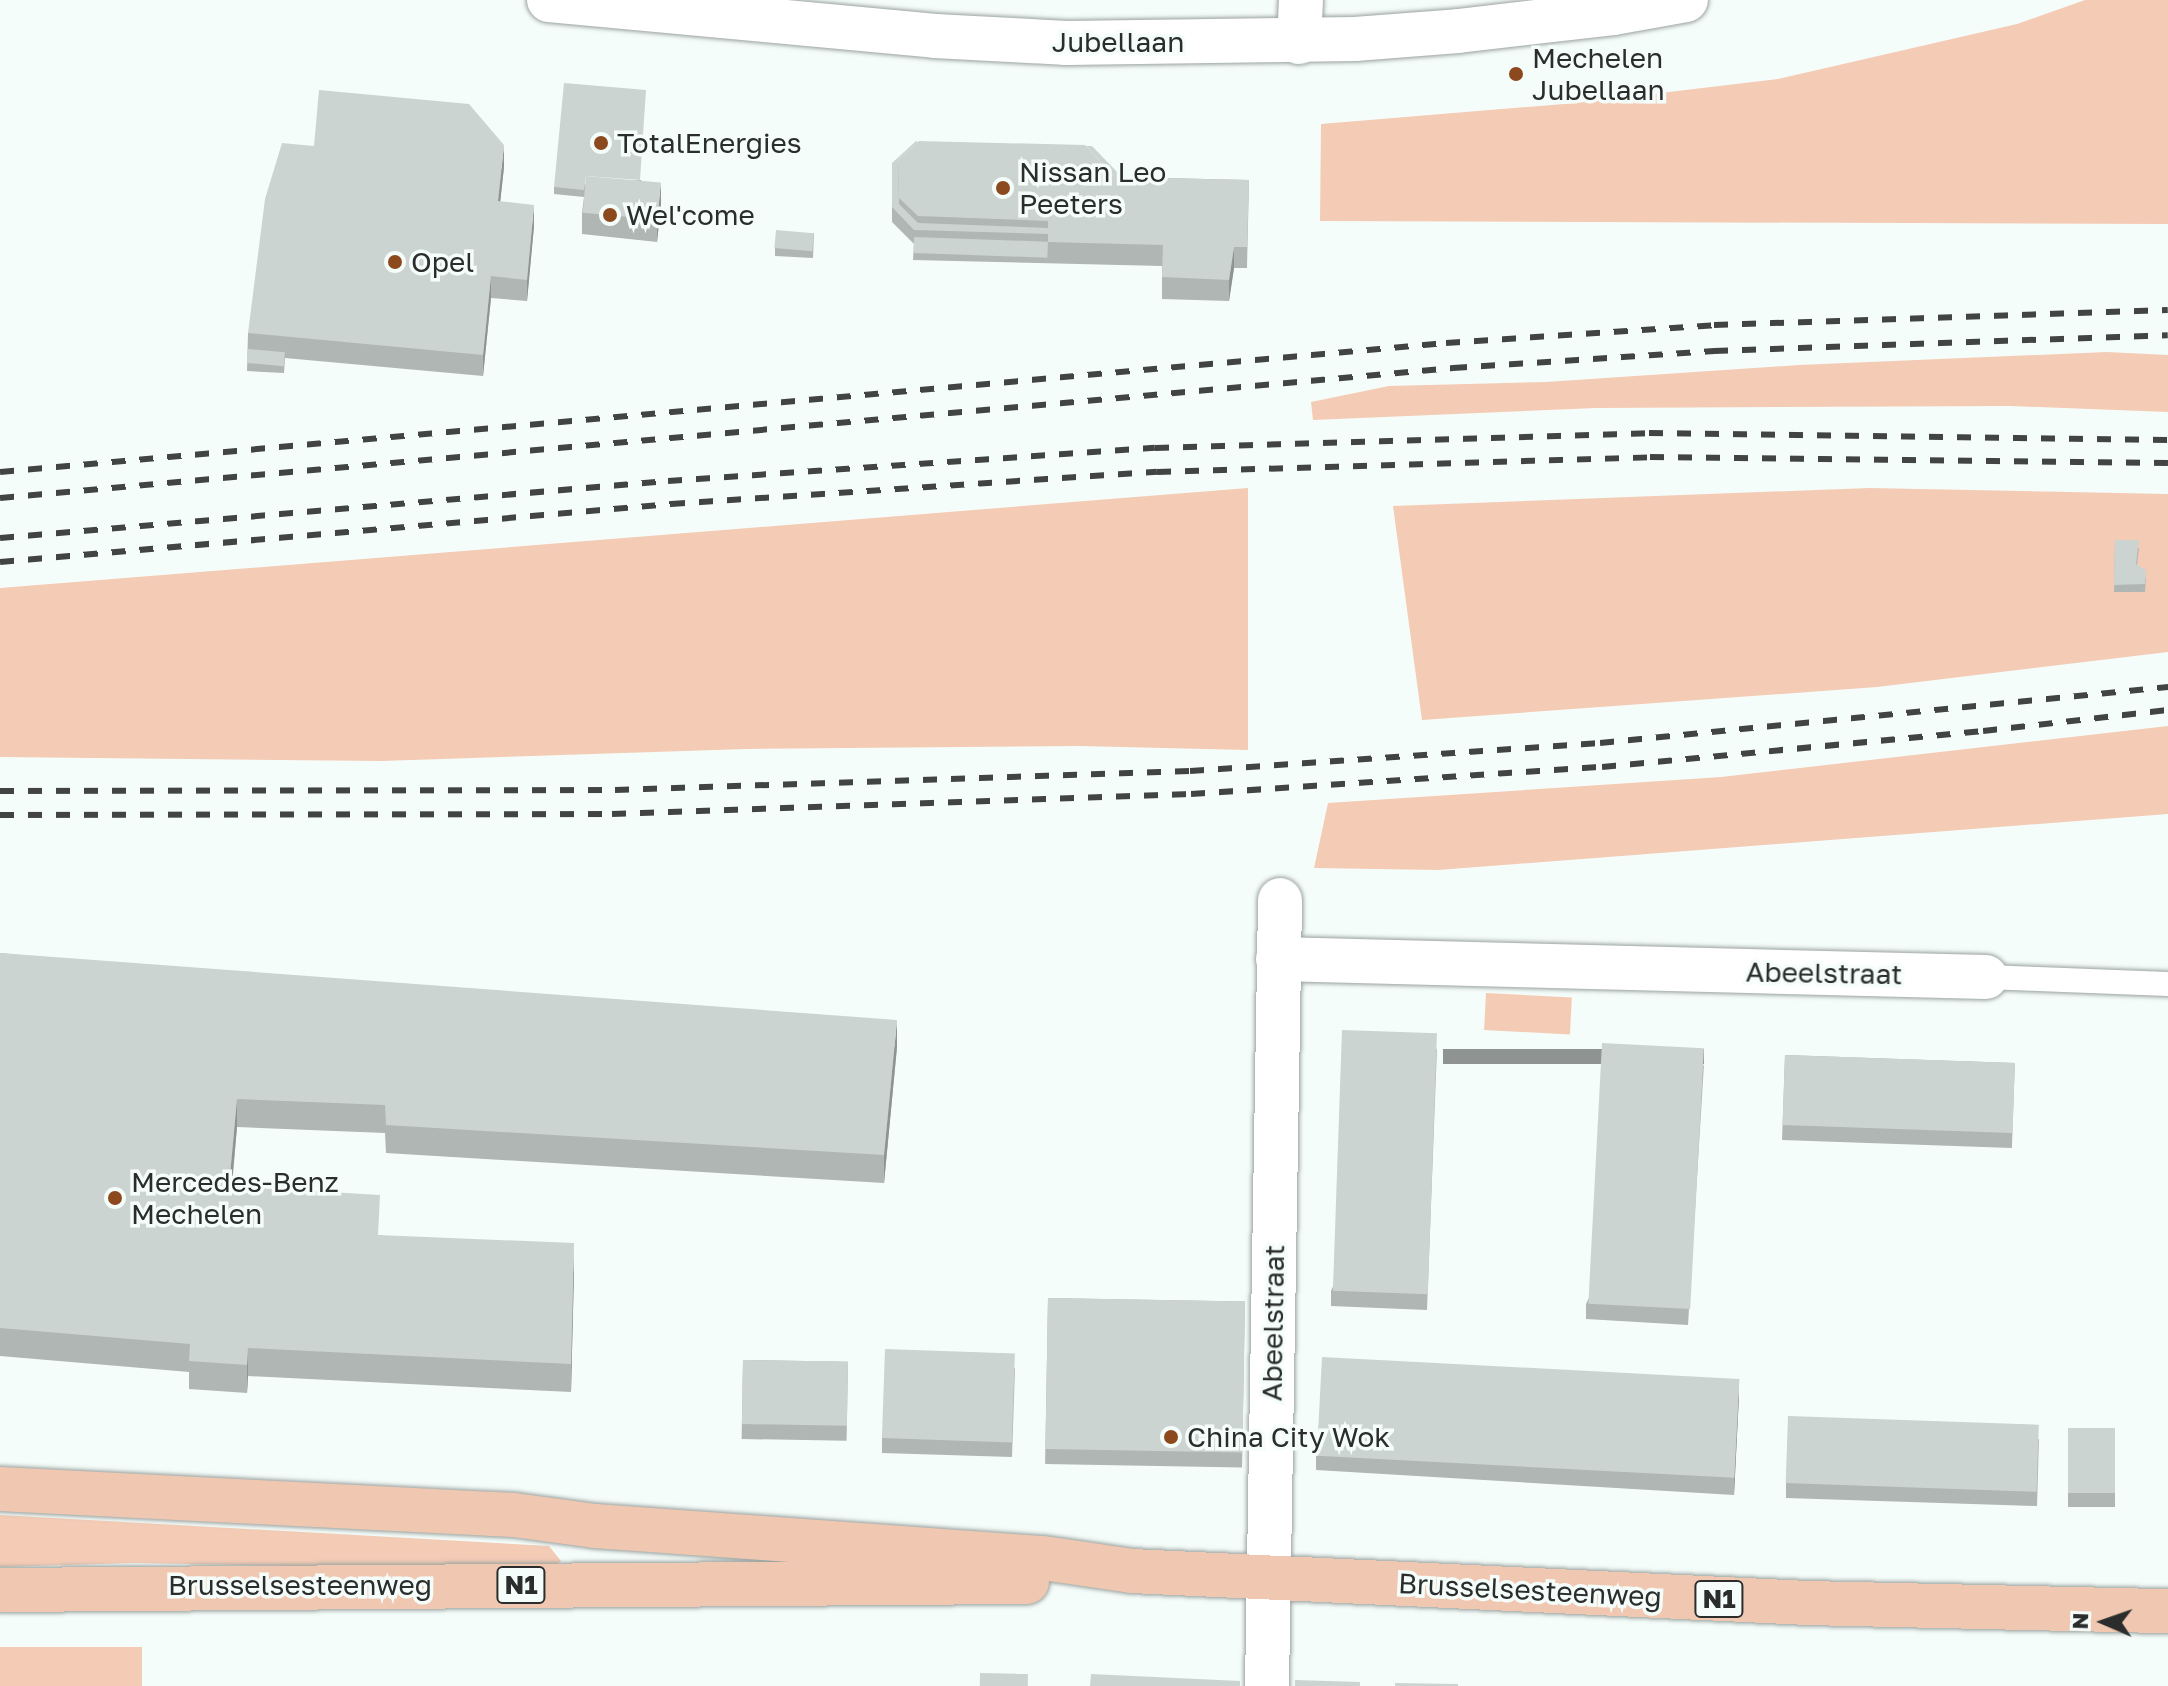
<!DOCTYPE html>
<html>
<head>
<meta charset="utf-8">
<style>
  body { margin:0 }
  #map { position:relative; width:2168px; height:1686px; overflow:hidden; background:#f5fdfa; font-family:"Golos Text",sans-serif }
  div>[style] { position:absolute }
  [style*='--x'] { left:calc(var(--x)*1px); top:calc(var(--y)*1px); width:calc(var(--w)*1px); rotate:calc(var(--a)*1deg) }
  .green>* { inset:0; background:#f4cbb5; transform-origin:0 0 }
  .roads { filter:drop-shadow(0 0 2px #9ba3a0) drop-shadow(0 0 2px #9ba3a0) }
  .service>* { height:24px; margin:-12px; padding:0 12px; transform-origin:12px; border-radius:12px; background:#fff }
  .minor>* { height:44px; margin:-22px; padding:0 22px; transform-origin:22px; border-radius:22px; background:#fff }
  .secondary>* { height:44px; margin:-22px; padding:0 22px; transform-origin:22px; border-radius:22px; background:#fff }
  .primary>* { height:44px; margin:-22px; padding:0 22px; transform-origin:22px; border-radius:22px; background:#f0c8b2 }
  .rail>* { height:6px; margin-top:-3px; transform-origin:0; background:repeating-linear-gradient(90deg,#414443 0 14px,transparent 0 28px) }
  .wall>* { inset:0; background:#afb6b4; transform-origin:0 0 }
  .shaded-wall>* { inset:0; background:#8f9492; transform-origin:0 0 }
  .building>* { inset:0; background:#ccd4d1; transform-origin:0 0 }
  .dots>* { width:22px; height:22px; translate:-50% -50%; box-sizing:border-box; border:4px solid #f5fdfa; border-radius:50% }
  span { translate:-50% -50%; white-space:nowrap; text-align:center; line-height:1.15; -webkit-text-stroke:7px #f5fdfa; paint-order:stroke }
  .shield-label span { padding:2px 6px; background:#f5fdfa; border:2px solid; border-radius:6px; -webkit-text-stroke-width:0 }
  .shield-label { font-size:26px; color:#2a2d2c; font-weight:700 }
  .street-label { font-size:28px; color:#2a2d2c }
  .poi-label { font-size:28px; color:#2a2d2c }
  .left { translate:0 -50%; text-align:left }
  .north { position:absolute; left:2064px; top:1582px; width:80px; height:80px; -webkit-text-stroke:6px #f5fdfa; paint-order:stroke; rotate:272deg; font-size:22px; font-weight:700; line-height:32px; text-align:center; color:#2a2d2c }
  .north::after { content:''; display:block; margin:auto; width:28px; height:36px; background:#2a2d2c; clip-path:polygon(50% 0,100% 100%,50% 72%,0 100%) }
</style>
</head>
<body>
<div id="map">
  <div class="green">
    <i style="clip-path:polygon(2085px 0,2168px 0,2168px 224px,1320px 221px,1321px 124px,1576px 103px,1778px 79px,2017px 24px)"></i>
    <i style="clip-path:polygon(2107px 352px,2168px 355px,2168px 412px,2011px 406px,1596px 408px,1313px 420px,1311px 402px,1389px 386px,1546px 382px,1799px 365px)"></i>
    <i style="clip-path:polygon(1248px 488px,1248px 750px,1080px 746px,746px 749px,381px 761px,0 757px,0 588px)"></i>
    <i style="clip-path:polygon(1869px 488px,2168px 494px,2168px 652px,1877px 687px,1422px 720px,1393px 506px)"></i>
    <i style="clip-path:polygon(2168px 726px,2168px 814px,1438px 870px,1314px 868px,1328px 803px,1721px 777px)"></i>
    <i style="left:1486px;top:993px;width:86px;height:37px;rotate:3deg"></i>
    <i style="clip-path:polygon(0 1515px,549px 1546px,561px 1561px,547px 1571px,134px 1563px,0 1567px)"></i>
    <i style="left:0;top:1647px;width:142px;height:39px"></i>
  </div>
  <div class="roads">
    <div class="service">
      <i style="--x:1986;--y:977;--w:182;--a:2.2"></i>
    </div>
    <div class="minor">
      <i style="--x:1299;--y:42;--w:42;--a:-87.3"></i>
      <i style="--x:1278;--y:959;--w:708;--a:1.46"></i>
      <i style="--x:1267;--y:1686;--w:786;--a:-89.05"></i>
    </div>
    <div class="secondary">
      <i style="--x:549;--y:0;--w:388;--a:5.3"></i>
      <i style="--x:935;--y:36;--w:132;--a:3"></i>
      <i style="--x:1067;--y:43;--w:288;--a:-0.8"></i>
      <i style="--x:1355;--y:39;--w:103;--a:-4.4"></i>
      <i style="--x:1458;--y:31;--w:156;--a:-6.6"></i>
      <i style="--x:1613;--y:13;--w:74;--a:-10.1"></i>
    </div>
    <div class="primary">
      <i style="--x:0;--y:1489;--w:515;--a:2.9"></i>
      <i style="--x:514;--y:1515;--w:82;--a:7.7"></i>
      <i style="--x:595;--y:1526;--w:449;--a:4.1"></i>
      <i style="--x:1043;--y:1558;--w:90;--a:8.3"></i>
      <i style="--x:1132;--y:1571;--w:676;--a:2.71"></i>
      <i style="--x:1807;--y:1603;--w:361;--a:1.3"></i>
      <i style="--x:0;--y:1590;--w:1027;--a:-0.45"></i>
    </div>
  </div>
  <div class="rail">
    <i style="--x:0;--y:472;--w:1452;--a:-5.1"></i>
    <i style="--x:1446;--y:343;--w:269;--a:-3.8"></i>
    <i style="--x:1714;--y:325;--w:454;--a:-1.9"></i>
    <i style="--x:0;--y:498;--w:1459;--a:-5.11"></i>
    <i style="--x:1453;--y:368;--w:262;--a:-3.7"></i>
    <i style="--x:1714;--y:351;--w:454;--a:-2"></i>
    <i style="--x:0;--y:538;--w:670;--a:-4.88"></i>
    <i style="--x:668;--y:481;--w:488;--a:-3.9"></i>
    <i style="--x:1155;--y:448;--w:494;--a:-1.7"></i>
    <i style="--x:1649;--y:433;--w:519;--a:0.77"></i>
    <i style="--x:0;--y:562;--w:674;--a:-4.94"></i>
    <i style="--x:671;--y:504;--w:487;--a:-3.8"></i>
    <i style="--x:1157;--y:472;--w:493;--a:-1.7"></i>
    <i style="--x:1650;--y:457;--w:518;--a:0.66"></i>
    <i style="--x:0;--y:791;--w:615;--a:-0.09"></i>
    <i style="--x:615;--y:790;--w:575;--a:-1.89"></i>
    <i style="--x:1190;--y:771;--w:411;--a:-3.9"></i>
    <i style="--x:1600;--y:743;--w:571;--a:-5.63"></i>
    <i style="--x:0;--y:815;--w:612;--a:-0.09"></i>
    <i style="--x:612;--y:814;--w:579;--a:-1.98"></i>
    <i style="--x:1191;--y:794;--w:412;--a:-3.8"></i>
    <i style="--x:1602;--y:767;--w:383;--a:-5.4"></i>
    <i style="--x:1983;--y:731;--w:186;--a:-6.5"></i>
  </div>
  <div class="wall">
    <i style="clip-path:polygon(892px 163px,1122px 177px,1249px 180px,1247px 268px,1234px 268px,1229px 301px,1162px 299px,1162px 266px,913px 260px,914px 244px,892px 222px)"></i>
    <i style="clip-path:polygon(504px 167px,500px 202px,534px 226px,527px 301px,491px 298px,483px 376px,285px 358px,284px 373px,247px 371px,248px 333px)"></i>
    <i style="clip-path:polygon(641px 180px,661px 204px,657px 242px,582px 234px,582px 213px,584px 197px,554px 194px,554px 187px)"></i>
    <i style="clip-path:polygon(814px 233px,813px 258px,775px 256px,775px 248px)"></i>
    <i style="clip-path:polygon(2115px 540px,2139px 548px,2137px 565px,2146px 578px,2145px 592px,2114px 592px)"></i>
    <i style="clip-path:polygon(0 953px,897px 1047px,884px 1183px,386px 1153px,385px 1133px,237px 1127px,232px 1187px,379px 1235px,574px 1271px,571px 1392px,248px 1376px,247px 1393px,189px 1389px,189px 1372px,0 1356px)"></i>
    <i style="clip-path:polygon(1437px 1048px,1427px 1310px,1331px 1306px,1331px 1291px)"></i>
    <i style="left:1785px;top:1055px;width:230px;height:85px;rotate:2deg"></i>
    <i style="clip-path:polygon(1704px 1064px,1688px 1325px,1586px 1319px,1586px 1304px)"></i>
    <i style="left:1048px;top:1298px;width:197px;height:166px;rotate:1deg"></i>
    <i style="left:743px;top:1360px;width:105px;height:79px;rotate:1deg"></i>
    <i style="clip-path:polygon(1015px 1368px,1012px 1457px,882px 1453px,882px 1438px)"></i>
    <i style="clip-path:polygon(1739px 1396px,1734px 1495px,1316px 1470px,1316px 1456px)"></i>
    <i style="left:2068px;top:1428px;width:47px;height:79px"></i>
    <i style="clip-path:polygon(2039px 1439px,2037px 1506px,1786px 1498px,1786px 1483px)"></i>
  </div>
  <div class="shaded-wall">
    <i style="clip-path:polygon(504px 145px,504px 167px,498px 223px,498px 201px)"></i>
    <i style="clip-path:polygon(661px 182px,661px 204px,657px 242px,657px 221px)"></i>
    <i style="clip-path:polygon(534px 205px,534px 226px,527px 301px,527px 280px)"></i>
    <i style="clip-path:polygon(1234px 247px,1234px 268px,1229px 301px,1229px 280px)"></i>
    <i style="clip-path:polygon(491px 276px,491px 298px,483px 376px,483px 355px)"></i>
    <i style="clip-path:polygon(897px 1020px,897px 1047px,884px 1183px,884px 1155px)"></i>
    <i style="left:1704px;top:1049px;width:15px;height:261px;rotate:90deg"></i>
    <i style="clip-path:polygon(237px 1099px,237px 1127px,229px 1214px,229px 1186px)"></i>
    <i style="clip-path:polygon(574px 1243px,574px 1271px,571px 1392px,571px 1364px)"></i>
    <i style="clip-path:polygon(248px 1348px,248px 1376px,247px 1393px,247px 1365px)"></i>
    <i style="clip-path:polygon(1739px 1381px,1739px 1396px,1734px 1495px,1734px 1480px)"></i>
  </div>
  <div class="building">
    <i style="clip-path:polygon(564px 83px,646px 90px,640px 180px,586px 176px,584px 190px,554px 187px)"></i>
    <i style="clip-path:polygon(319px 90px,469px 104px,504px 145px,498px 201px,534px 205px,527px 280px,491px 276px,483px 355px,248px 333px,265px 199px,282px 143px,314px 146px)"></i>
    <i style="clip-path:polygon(916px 141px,918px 142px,898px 159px,899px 204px,918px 223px,1048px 228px,1048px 234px,914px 230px,892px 207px,892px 163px)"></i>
    <i style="clip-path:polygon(919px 141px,1085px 145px,1115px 177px,1249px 180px,1247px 247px,1234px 247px,1229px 280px,1162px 277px,1163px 245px,1048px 242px,1048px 221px,918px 216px,899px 198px,898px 159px)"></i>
    <i style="clip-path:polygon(1086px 146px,1092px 146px,1122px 177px,1115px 177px)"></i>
    <i style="left:586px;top:176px;width:75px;height:37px;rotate:5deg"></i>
    <i style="left:776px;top:230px;width:38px;height:18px;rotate:5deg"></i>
    <i style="left:914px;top:237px;width:134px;height:16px;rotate:2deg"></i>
    <i style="left:248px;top:349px;width:37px;height:14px;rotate:5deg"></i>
    <i style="clip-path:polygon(2115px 540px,2139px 540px,2136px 564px,2146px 570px,2145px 584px,2114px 585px)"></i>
    <i style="clip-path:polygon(0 953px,897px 1020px,884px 1155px,386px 1125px,385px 1105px,237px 1099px,229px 1186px,380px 1195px,378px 1235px,574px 1243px,571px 1364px,248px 1348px,247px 1365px,189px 1361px,190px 1344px,0 1328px)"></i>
    <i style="left:1342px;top:1030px;width:95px;height:261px;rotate:2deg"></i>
    <i style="left:1602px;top:1043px;width:102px;height:261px;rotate:3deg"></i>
    <i style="left:1785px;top:1055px;width:230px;height:70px;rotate:2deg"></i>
    <i style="left:1048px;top:1298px;width:197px;height:151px;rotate:1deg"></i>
    <i style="left:885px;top:1349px;width:130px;height:89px;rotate:2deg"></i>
    <i style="left:1322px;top:1357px;width:418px;height:99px;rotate:3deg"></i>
    <i style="left:743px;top:1360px;width:105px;height:64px;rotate:1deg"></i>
    <i style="left:1788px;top:1416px;width:251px;height:67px;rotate:2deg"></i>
    <i style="left:2068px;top:1428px;width:47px;height:65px"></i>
    <i style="left:980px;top:1673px;width:48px;height:13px;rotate:1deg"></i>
    <i style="clip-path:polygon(1091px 1674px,1240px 1681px,1240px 1686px,1090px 1686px)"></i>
    <i style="clip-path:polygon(1295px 1680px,1360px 1682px,1360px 1686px,1295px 1686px)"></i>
    <i style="clip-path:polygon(1395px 1683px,1458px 1684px,1458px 1686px,1395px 1686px)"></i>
  </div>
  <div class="dots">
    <i style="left:1516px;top:74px;background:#8d491e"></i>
    <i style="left:601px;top:143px;background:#8d491e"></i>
    <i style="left:1003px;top:188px;background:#8d491e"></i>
    <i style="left:610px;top:215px;background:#8d491e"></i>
    <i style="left:395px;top:262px;background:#8d491e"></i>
    <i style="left:115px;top:1198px;background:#8d491e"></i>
    <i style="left:1171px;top:1437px;background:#8d491e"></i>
  </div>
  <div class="shield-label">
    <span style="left:521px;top:1585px">N1</span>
    <span style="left:1719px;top:1599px">N1</span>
  </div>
  <div class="street-label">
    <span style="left:1118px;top:42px">Jubellaan</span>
    <span style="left:1824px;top:973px;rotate:1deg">Abeelstraat</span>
    <span style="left:1273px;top:1323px;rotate:-89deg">Abeelstraat</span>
    <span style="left:300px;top:1585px">Brusselsesteenweg</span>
    <span style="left:1530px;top:1590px;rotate:3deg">Brusselsesteenweg</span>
  </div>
  <div class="poi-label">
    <span class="left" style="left:1532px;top:74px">Mechelen<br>Jubellaan</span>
    <span class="left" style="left:617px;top:143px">TotalEnergies</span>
    <span class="left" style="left:1019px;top:188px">Nissan Leo<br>Peeters</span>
    <span class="left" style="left:626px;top:215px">Wel'come</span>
    <span class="left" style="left:411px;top:262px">Opel</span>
    <span class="left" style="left:131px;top:1198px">Mercedes-Benz<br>Mechelen</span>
    <span class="left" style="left:1187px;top:1437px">China City Wok</span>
  </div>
  <div class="north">N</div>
</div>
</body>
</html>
